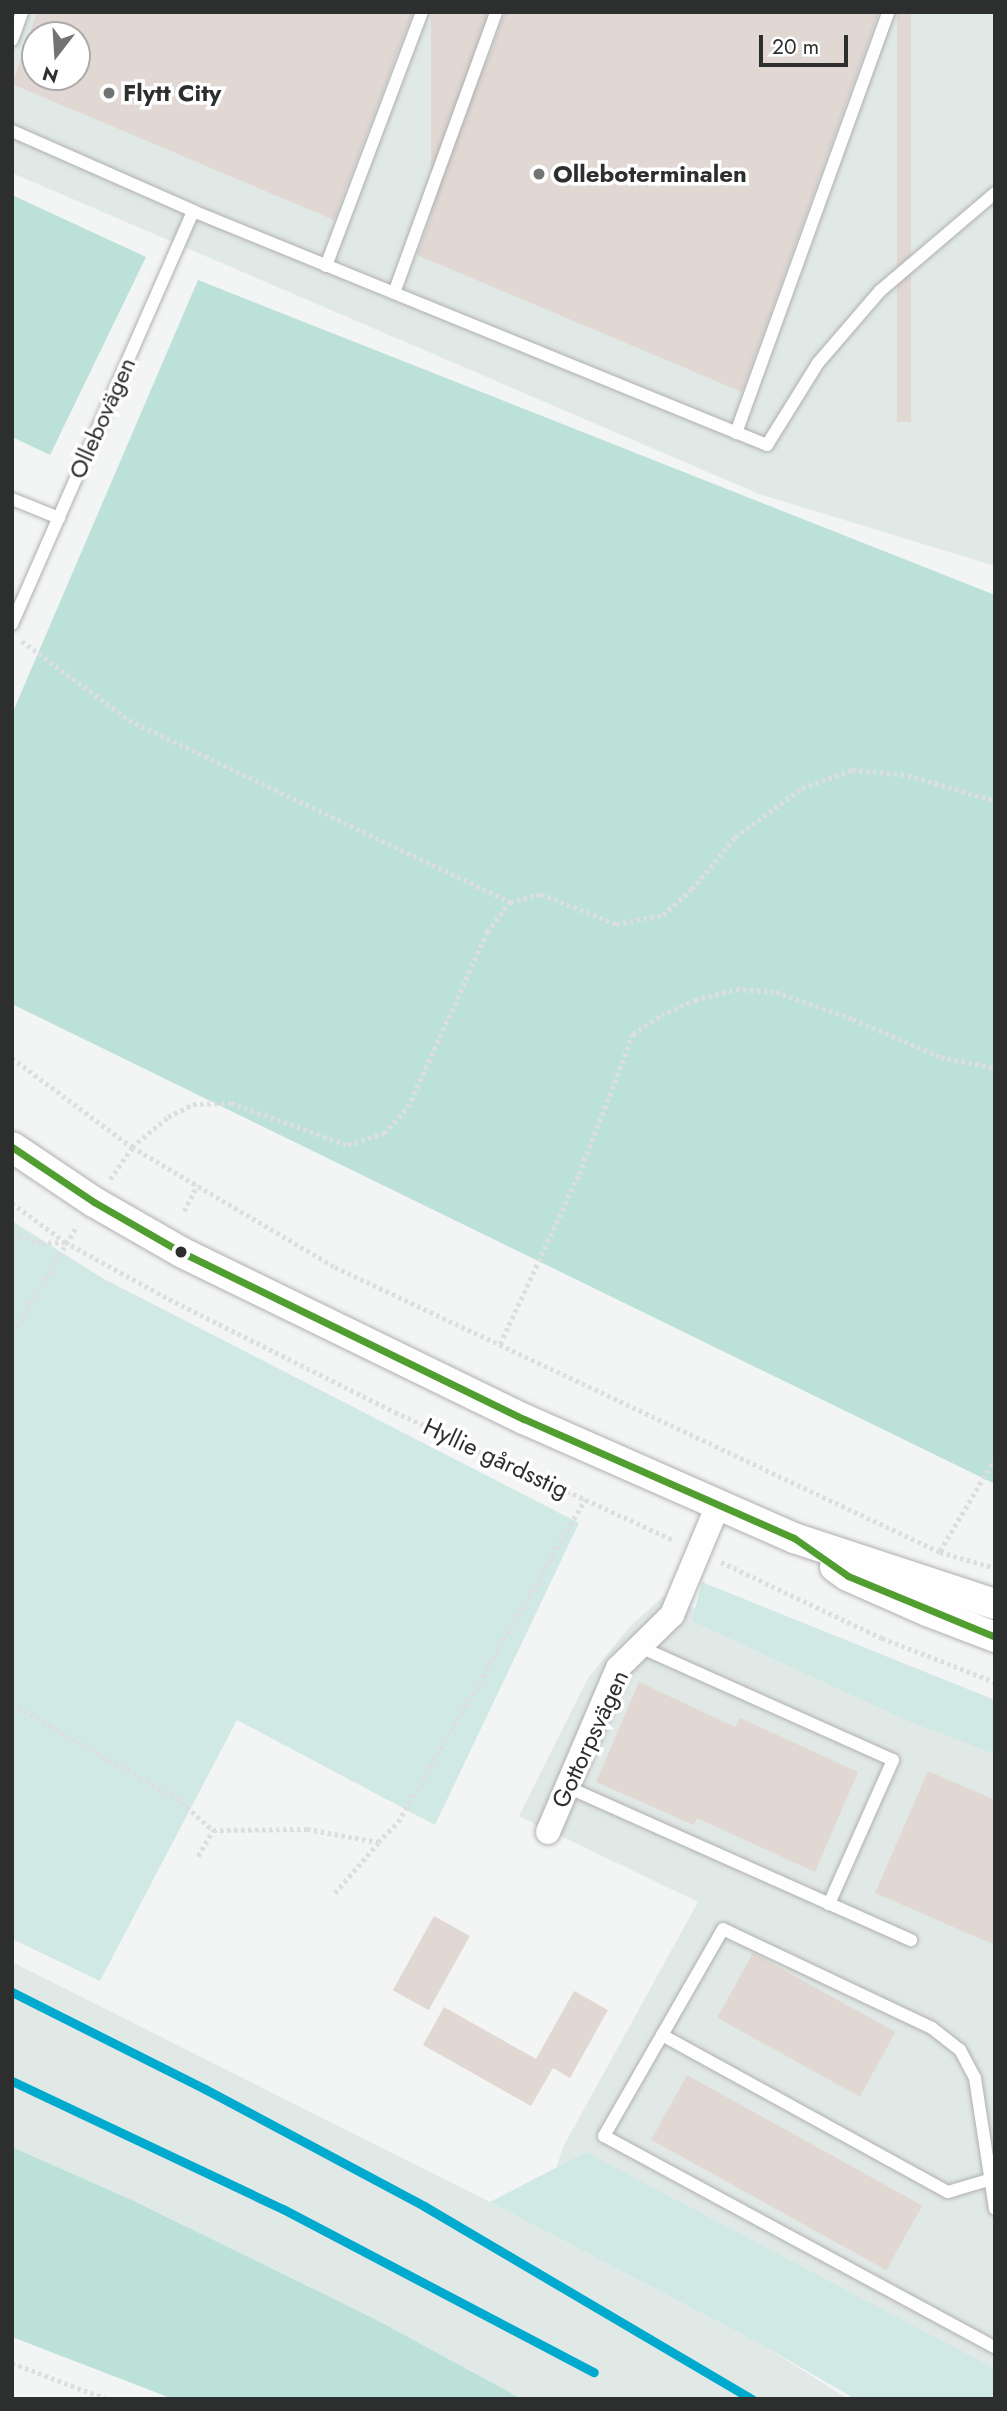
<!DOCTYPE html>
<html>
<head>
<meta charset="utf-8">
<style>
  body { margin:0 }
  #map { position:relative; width:1007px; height:2411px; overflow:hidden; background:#f3f5f4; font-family:Jost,sans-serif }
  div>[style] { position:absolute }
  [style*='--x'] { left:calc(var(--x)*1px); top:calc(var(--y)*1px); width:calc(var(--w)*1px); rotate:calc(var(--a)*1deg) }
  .built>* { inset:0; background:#e1e9e6 }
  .green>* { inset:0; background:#d1e9e4 }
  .forest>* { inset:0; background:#bbe1d9 }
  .building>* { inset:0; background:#e1d7d3; transform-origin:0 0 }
  .path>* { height:4.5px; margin-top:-2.25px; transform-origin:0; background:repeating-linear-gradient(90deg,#dddede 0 3.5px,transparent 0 7px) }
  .roads { filter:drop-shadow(0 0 2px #afb0b0) drop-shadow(0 0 2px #afb0b0) }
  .service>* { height:12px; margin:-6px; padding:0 6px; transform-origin:6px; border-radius:6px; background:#fdfefd }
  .minor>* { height:24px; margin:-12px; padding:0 12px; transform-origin:12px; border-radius:12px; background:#fdfefd }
  .tertiary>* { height:30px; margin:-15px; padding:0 15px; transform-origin:15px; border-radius:15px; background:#fdfefd }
  .bus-1>* { height:7px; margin:-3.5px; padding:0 3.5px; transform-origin:3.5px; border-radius:3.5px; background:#509e2f }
  .rail-1>* { height:9px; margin:-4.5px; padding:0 4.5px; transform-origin:4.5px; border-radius:4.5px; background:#00a9ce }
  .dots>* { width:19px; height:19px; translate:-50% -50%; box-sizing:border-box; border:4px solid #fff; border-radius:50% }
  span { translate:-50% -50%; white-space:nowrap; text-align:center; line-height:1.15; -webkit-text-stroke:7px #fff; paint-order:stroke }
  .poi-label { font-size:24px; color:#2d2e2e; font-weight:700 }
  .left { translate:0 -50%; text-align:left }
  .street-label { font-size:24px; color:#2d2e2e }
  .frame { position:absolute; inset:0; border:14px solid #2d2e2e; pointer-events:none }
  .north { position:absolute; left:21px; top:21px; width:70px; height:70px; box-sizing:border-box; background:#fff; border:2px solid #ababab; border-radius:50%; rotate:197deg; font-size:19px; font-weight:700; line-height:28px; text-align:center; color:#2d2e2e }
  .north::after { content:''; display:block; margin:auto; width:24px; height:32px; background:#727473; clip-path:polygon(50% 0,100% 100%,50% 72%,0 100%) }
  .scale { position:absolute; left:759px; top:35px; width:89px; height:32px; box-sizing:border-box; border:4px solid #2d2e2e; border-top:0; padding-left:9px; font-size:21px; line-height:24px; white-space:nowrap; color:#2d2e2e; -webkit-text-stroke:5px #fff; paint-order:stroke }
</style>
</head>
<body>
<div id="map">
  <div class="built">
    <i style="clip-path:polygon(evenodd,12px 12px,995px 12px,995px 566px,759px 494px,12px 173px,12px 12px,35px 35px,77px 35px,77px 77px,35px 77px,35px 35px)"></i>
    <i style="clip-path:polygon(664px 1596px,995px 1731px,995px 2399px,551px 2185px,563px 2147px,698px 1902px,519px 1816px,588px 1678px,631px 1625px)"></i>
    <i style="clip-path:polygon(12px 1962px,490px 2202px,766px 2347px,848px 2399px,522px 2399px,375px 2319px,134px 2201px,12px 2147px)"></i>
  </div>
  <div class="green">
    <i style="clip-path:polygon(12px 1221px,104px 1279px,579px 1523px,435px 1825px,237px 1720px,100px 1981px,12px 1939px)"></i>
    <i style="clip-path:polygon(702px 1582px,995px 1700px,995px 1754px,908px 1721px,692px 1621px)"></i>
    <i style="clip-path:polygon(586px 2152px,995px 2369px,995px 2399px,855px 2399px,766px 2347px,490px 2202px)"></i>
  </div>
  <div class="forest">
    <i style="clip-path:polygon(12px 195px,146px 257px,50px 455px,12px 437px)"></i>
    <i style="clip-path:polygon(198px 280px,995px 595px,995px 1484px,12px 1004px,12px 714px)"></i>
    <i style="clip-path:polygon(12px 2147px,134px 2201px,375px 2319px,522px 2399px,173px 2399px,12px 2337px)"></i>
  </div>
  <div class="building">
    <i style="clip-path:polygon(evenodd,37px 12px,413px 12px,334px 220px,12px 84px,37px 12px,35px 35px,77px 35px,77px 77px,35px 77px,35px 35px)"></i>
    <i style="left:431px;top:12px;width:56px;height:229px"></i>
    <i style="clip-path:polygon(505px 12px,879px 12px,742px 392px,417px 255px)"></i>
    <i style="left:897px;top:12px;width:14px;height:410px"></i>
    <i style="clip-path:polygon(639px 1682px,735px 1727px,740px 1718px,858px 1772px,815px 1872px,697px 1818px,694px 1825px,596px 1782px)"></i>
    <i style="clip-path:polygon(928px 1771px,995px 1800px,995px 1945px,875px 1893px)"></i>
    <i style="left:434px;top:1916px;width:41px;height:85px;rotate:29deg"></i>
    <i style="left:753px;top:1953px;width:163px;height:74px;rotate:29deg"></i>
    <i style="clip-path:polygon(574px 1991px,608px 2010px,570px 2078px,553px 2068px,531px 2106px,423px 2045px,444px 2007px,536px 2059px)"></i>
    <i style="left:687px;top:2075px;width:269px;height:74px;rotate:29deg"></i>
  </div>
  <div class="path">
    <i style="--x:22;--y:641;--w:133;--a:36.4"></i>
    <i style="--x:129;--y:720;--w:422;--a:25.5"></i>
    <i style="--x:12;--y:1058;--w:149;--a:36.6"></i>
    <i style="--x:132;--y:1147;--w:236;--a:30.6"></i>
    <i style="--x:335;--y:1267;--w:669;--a:25.22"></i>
    <i style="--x:940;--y:1552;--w:57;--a:16.2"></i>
    <i style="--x:110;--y:1179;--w:39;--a:-55"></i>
    <i style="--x:132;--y:1147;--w:47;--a:-39.8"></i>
    <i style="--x:168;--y:1117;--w:28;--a:-27"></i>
    <i style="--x:193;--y:1104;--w:38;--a:-2"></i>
    <i style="--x:231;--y:1103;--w:124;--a:19.7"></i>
    <i style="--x:348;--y:1145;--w:38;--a:-18"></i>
    <i style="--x:384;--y:1133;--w:35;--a:-47"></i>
    <i style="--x:408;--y:1107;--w:192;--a:-65.7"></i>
    <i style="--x:487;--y:932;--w:38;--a:-53"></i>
    <i style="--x:510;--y:902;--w:32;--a:-14"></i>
    <i style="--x:541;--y:894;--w:81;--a:21.8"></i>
    <i style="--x:616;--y:924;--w:48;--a:-10.8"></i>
    <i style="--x:663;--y:915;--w:39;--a:-42"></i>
    <i style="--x:692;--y:889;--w:67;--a:-50.4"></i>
    <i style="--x:735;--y:837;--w:83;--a:-36.2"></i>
    <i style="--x:802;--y:788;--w:53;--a:-19.8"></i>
    <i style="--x:852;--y:770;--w:56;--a:5.1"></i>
    <i style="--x:908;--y:775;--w:91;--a:16.6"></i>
    <i style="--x:12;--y:1203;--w:66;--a:36.3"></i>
    <i style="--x:65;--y:1242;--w:119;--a:28.7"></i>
    <i style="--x:169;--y:1299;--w:253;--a:26.6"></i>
    <i style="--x:395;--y:1412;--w:308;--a:24.7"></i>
    <i style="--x:184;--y:1211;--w:29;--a:-63"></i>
    <i style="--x:12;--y:1234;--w:30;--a:17"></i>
    <i style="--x:41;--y:1243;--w:23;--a:-2"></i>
    <i style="--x:12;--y:1334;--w:126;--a:-59"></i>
    <i style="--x:500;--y:1344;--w:187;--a:-65.1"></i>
    <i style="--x:579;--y:1174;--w:150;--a:-68.9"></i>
    <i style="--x:633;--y:1034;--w:34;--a:-34"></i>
    <i style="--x:661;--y:1015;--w:37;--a:-24"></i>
    <i style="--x:695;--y:1000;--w:42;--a:-15"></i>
    <i style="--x:736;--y:989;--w:40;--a:4.3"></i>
    <i style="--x:776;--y:992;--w:82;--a:19.3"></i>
    <i style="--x:853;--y:1019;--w:96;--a:23.4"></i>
    <i style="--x:941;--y:1057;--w:55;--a:11.5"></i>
    <i style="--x:940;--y:1551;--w:108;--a:-59.4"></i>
    <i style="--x:721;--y:1562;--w:178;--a:25.3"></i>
    <i style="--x:882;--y:1638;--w:121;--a:21.3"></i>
    <i style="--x:12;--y:1704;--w:189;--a:29.8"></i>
    <i style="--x:176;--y:1798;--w:49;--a:40.9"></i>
    <i style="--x:213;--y:1830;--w:94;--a:-0.6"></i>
    <i style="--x:307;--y:1829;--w:72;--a:10.4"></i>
    <i style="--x:378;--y:1842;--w:28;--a:-45"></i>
    <i style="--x:398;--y:1822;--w:373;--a:-59.9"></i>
    <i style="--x:198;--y:1856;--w:30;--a:-60"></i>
    <i style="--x:335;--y:1893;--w:66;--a:-49.3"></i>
    <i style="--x:12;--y:2363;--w:102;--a:20.8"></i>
  </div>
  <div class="roads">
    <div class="service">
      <i style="--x:12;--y:40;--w:30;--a:-70"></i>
      <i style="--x:12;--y:131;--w:198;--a:23.8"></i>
      <i style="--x:193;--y:211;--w:620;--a:22.18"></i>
      <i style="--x:767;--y:445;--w:97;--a:-58.1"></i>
      <i style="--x:818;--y:363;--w:95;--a:-49.3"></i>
      <i style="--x:880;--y:291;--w:151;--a:-40.4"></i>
      <i style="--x:326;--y:266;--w:272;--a:-69.3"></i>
      <i style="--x:394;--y:293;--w:299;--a:-70"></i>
      <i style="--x:736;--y:433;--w:448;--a:-70.1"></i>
      <i style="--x:12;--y:499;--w:51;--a:22"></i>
      <i style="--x:12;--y:624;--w:451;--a:-66.3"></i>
      <i style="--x:640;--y:1647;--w:277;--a:24.1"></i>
      <i style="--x:893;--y:1760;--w:158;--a:114"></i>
      <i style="--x:565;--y:1786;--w:379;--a:24"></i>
      <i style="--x:662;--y:2035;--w:326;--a:28.8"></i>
      <i style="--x:948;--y:2192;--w:49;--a:-16.6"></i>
      <i style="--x:995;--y:2209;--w:133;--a:-98.7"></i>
      <i style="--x:975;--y:2078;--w:32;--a:-118"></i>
      <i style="--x:960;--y:2050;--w:36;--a:-142"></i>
      <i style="--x:932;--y:2028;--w:231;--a:-154.7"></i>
      <i style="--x:723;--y:1929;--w:239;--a:119.9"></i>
      <i style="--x:604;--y:2136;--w:444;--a:28.4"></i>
    </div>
    <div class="minor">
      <i style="--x:548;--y:1832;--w:178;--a:-66.9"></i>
      <i style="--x:618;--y:1668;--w:76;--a:-44.5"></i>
      <i style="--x:672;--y:1615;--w:119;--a:-67.3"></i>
    </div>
    <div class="tertiary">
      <i style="--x:12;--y:1147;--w:99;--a:33.9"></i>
      <i style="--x:94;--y:1202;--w:100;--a:29.9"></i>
      <i style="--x:181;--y:1252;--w:381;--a:26"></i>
      <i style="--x:524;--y:1419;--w:295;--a:23.8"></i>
      <i style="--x:794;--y:1538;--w:212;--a:18.2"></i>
      <i style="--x:835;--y:1567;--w:16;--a:35"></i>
      <i style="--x:848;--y:1576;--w:86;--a:23.9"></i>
      <i style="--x:927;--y:1611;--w:73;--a:20.9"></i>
    </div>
  </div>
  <div class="bus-1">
    <i style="--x:12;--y:1147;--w:99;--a:33.9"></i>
    <i style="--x:94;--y:1202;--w:100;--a:29.9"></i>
    <i style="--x:181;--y:1252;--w:381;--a:26"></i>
    <i style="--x:524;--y:1419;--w:295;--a:23.8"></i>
    <i style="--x:794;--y:1538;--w:66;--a:35.1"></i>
    <i style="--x:848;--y:1576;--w:159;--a:22.5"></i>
  </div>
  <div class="rail-1">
    <i style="--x:12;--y:1992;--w:216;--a:26.7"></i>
    <i style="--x:205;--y:2089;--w:248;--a:28.1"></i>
    <i style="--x:424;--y:2206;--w:381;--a:30.5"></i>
    <i style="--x:12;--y:2081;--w:300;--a:25.3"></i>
    <i style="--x:283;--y:2209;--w:351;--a:27.7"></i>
  </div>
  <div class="dots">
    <i style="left:109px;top:93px;background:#727473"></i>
    <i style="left:539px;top:174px;background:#727473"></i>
    <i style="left:181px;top:1252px;background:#2d2e2e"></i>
  </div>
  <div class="poi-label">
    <span class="left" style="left:123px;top:93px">Flytt City</span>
    <span class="left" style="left:553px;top:174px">Olleboterminalen</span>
  </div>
  <div class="street-label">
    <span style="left:102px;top:418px;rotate:-66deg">Ollebovägen</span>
    <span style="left:496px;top:1458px;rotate:25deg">Hyllie gårdsstig</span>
    <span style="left:590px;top:1739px;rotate:-65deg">Gottorpsvägen</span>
  </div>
  <div class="frame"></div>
  <div class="north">N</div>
  <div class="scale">20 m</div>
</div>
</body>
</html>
